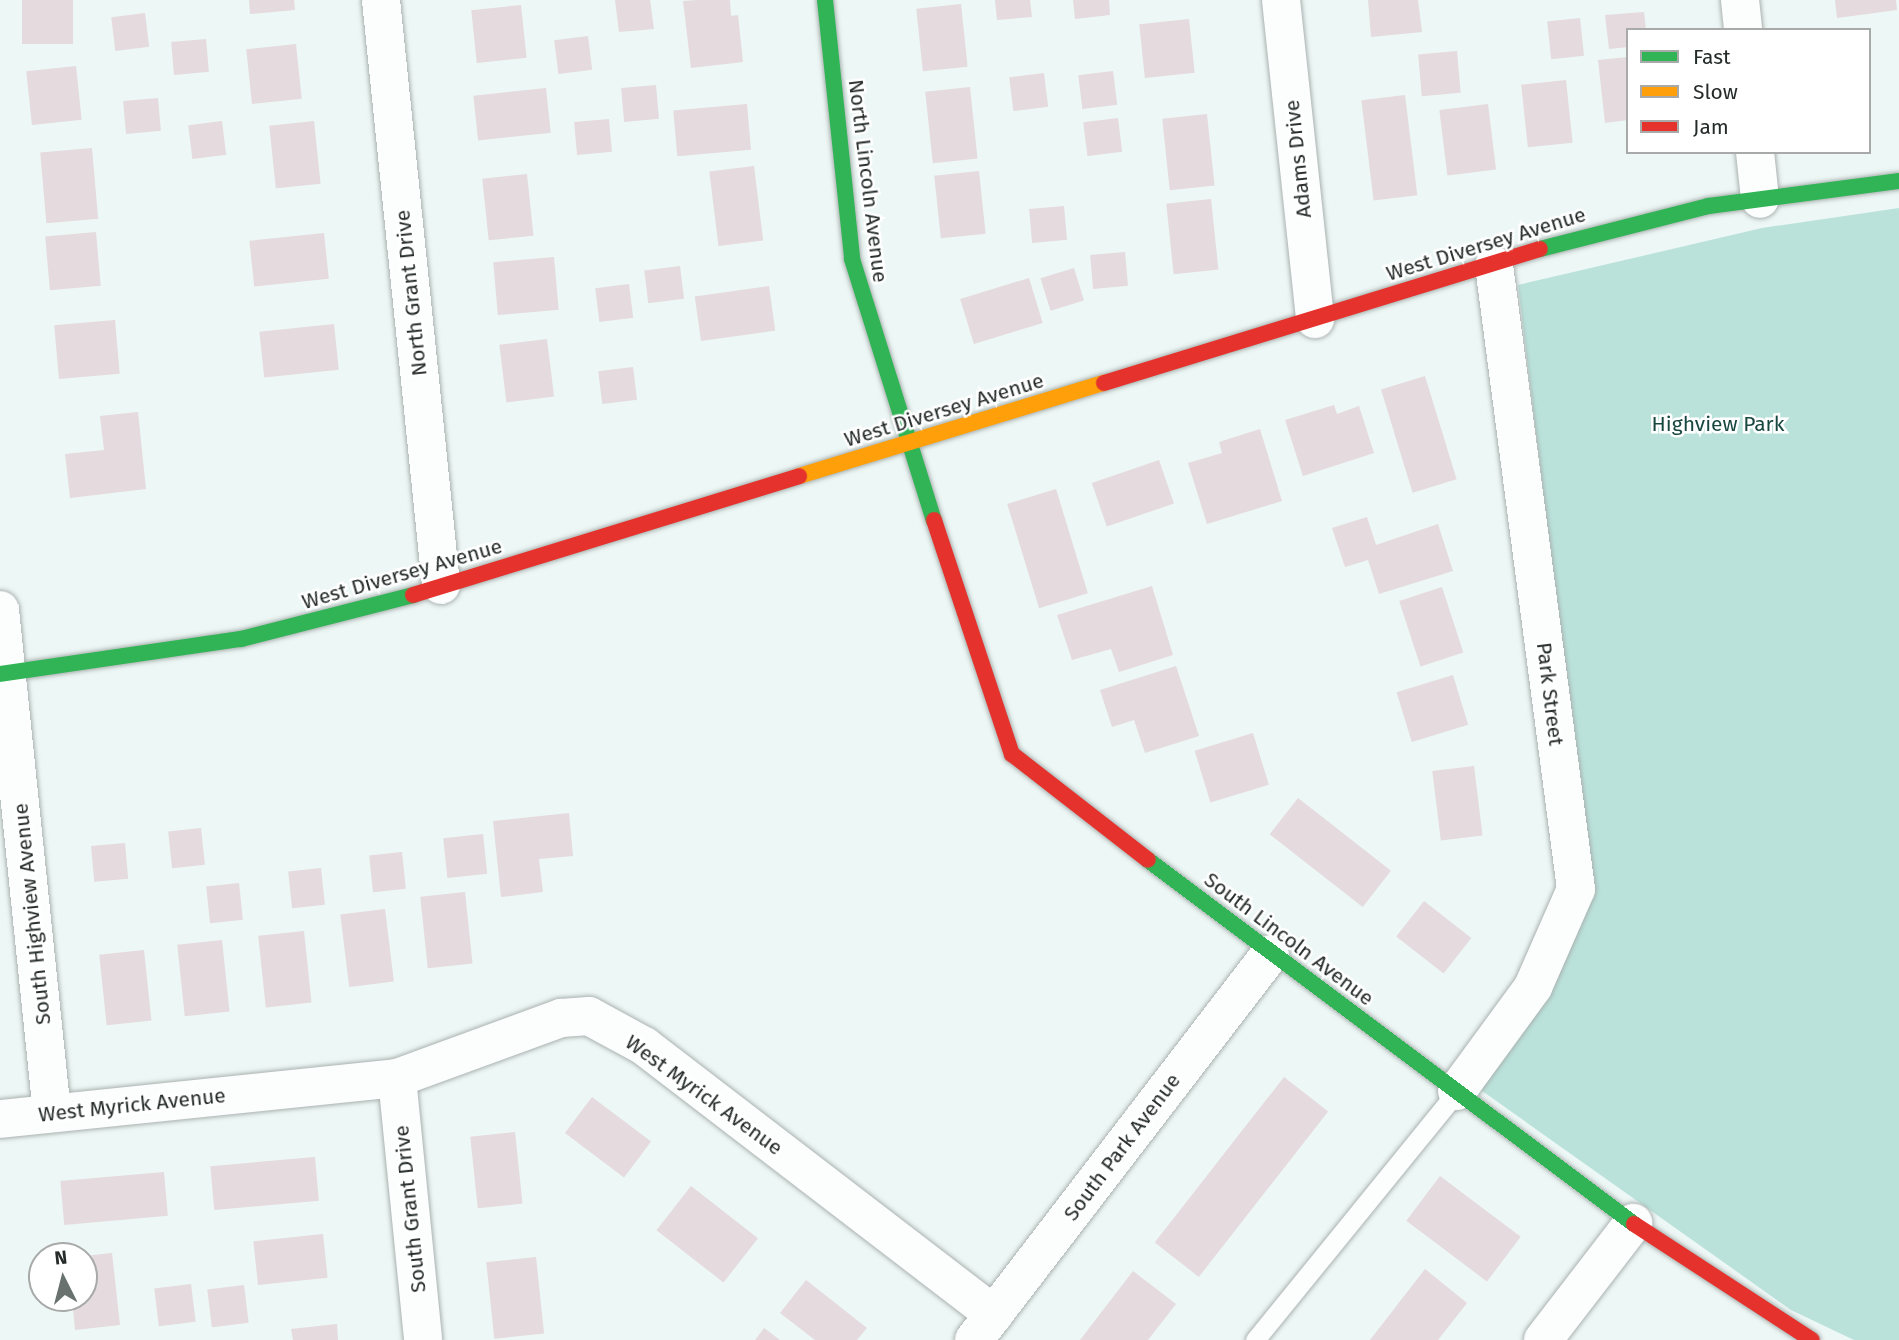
<!DOCTYPE html>
<html>
<head>
<meta charset="utf-8">
<style>
  body { margin:0 }
  #map { position:relative; width:1899px; height:1340px; overflow:hidden; background:#edf7f5; font-family:"Fira Sans",sans-serif }
  div>[style] { position:absolute }
  [style*='--x'] { left:calc(var(--x)*1px); top:calc(var(--y)*1px); width:calc(var(--w)*1px); rotate:calc(var(--a)*1deg) }
  .green>* { inset:0; background:#bae2db }
  .building>* { inset:0; background:#e5dade; transform-origin:0 0 }
  .roads { filter:drop-shadow(0 0 2px #aab2b0) drop-shadow(0 0 2px #aab2b0) }
  .lane>* { height:19px; margin:-9.5px; padding:0 9.5px; transform-origin:9.5px; border-radius:9.5px; background:#fcfefe }
  .street>* { height:38px; margin:-19px; padding:0 19px; transform-origin:19px; border-radius:19px; background:#fcfefe }
  .fast>* { height:16px; margin:-8px; padding:0 8px; transform-origin:8px; border-radius:8px; background:#30b455 }
  .slow>* { height:16px; margin:-8px; padding:0 8px; transform-origin:8px; border-radius:8px; background:#ff9f0a }
  .jam>* { height:16px; margin:-8px; padding:0 8px; transform-origin:8px; border-radius:8px; background:#e5322d }
  span { translate:-50% -50%; white-space:nowrap; text-align:center; line-height:1.15; -webkit-text-stroke:5px #fff; paint-order:stroke }
  .street-label { font-size:21px; color:#242b29 }
  .park-label { font-size:21px; color:#184740 }
  .legend { position:absolute; left:1626px; top:28px; width:245px; height:126px; box-sizing:border-box; background:#fff; border:2px solid #a7aaa9; margin:0; padding:9px 12px; list-style:none; font-size:21px; color:#242b29 }
  .legend li { display:flex; align-items:center; gap:14px; height:35px }
  .legend b { width:35px; border:2px solid #a7aaa9 }
  .north { position:absolute; left:28px; top:1242px; width:70px; height:70px; box-sizing:border-box; background:#fff; border:2px solid #a7aaa9; border-radius:50%; rotate:354deg; font-size:19px; font-weight:700; line-height:28px; text-align:center; color:#242b29 }
  .north::after { content:''; display:block; margin:auto; width:24px; height:32px; background:#6a7270; clip-path:polygon(50% 0,100% 100%,50% 72%,0 100%) }
</style>
</head>
<body>
<div id="map">
  <div class="green">
    <i style="clip-path:polygon(1899px 208px,1899px 1340px,1854px 1340px,1791px 1310px,1478px 1088px,1585px 836px,1518px 285px,1762px 228px)"></i>
  </div>
  <div class="building">
    <i style="left:22px;top:0;width:51px;height:44px"></i>
    <i style="clip-path:polygon(249px 0,294px 0,295px 10px,250px 14px)"></i>
    <i style="clip-path:polygon(615px 0,650px 0,654px 29px,619px 32px)"></i>
    <i style="clip-path:polygon(697px 0,730px 0,731px 16px,738px 15px,743px 62px,691px 68px,683px 1px)"></i>
    <i style="clip-path:polygon(995px 0,1030px 0,1032px 17px,997px 20px)"></i>
    <i style="clip-path:polygon(1073px 0,1109px 0,1110px 15px,1075px 19px)"></i>
    <i style="clip-path:polygon(1368px 0,1418px 0,1422px 32px,1371px 37px)"></i>
    <i style="clip-path:polygon(1835px 0,1896px 0,1897px 10px,1837px 18px)"></i>
    <i style="left:961px;top:4px;width:63px;height:45px;rotate:84deg"></i>
    <i style="left:521px;top:5px;width:53px;height:50px;rotate:84deg"></i>
    <i style="clip-path:polygon(1644px 12px,1646px 30px,1628px 30px,1628px 47px,1609px 49px,1605px 15px)"></i>
    <i style="left:145px;top:13px;width:34px;height:34px;rotate:83deg"></i>
    <i style="left:1580px;top:18px;width:38px;height:33px;rotate:84deg"></i>
    <i style="left:1189px;top:19px;width:54px;height:50px;rotate:84deg"></i>
    <i style="left:588px;top:36px;width:34px;height:34px;rotate:83deg"></i>
    <i style="left:206px;top:39px;width:33px;height:35px;rotate:85deg"></i>
    <i style="left:296px;top:44px;width:55px;height:50px;rotate:84deg"></i>
    <i style="left:1457px;top:51px;width:42px;height:39px;rotate:85deg"></i>
    <i style="clip-path:polygon(1628px 57px,1628px 120px,1605px 123px,1598px 60px)"></i>
    <i style="left:76px;top:66px;width:54px;height:50px;rotate:84deg"></i>
    <i style="left:1113px;top:71px;width:34px;height:35px;rotate:83deg"></i>
    <i style="left:1044px;top:73px;width:34px;height:35px;rotate:83deg"></i>
    <i style="left:1566px;top:80px;width:63px;height:45px;rotate:84deg"></i>
    <i style="left:656px;top:85px;width:34px;height:35px;rotate:85deg"></i>
    <i style="left:970px;top:87px;width:72px;height:45px;rotate:84deg"></i>
    <i style="left:546px;top:88px;width:45px;height:73px;rotate:84deg"></i>
    <i style="left:1405px;top:95px;width:101px;height:44px;rotate:83deg"></i>
    <i style="left:158px;top:98px;width:33px;height:35px;rotate:85deg"></i>
    <i style="left:747px;top:104px;width:46px;height:74px;rotate:85deg"></i>
    <i style="left:1488px;top:104px;width:66px;height:49px;rotate:83deg"></i>
    <i style="left:1207px;top:114px;width:72px;height:45px;rotate:84deg"></i>
    <i style="left:1118px;top:118px;width:34px;height:35px;rotate:83deg"></i>
    <i style="left:609px;top:119px;width:33px;height:35px;rotate:85deg"></i>
    <i style="left:222px;top:121px;width:34px;height:34px;rotate:83deg"></i>
    <i style="left:314px;top:121px;width:63px;height:45px;rotate:84deg"></i>
    <i style="left:92px;top:148px;width:71px;height:52px;rotate:85deg"></i>
    <i style="left:754px;top:166px;width:75px;height:45px;rotate:83deg"></i>
    <i style="left:979px;top:171px;width:63px;height:45px;rotate:84deg"></i>
    <i style="left:527px;top:174px;width:62px;height:45px;rotate:84deg"></i>
    <i style="left:1211px;top:199px;width:71px;height:45px;rotate:84deg"></i>
    <i style="left:1064px;top:206px;width:34px;height:35px;rotate:85deg"></i>
    <i style="left:96px;top:232px;width:54px;height:51px;rotate:85deg"></i>
    <i style="left:324px;top:233px;width:46px;height:75px;rotate:84deg"></i>
    <i style="left:1125px;top:252px;width:34px;height:35px;rotate:85deg"></i>
    <i style="left:554px;top:257px;width:53px;height:61px;rotate:85deg"></i>
    <i style="left:680px;top:266px;width:33px;height:36px;rotate:83deg"></i>
    <i style="left:1074px;top:268px;width:34px;height:35px;rotate:73deg"></i>
    <i style="left:1029px;top:278px;width:47px;height:72px;rotate:73deg"></i>
    <i style="left:629px;top:284px;width:34px;height:34px;rotate:83deg"></i>
    <i style="left:769px;top:286px;width:45px;height:75px;rotate:82deg"></i>
    <i style="left:115px;top:320px;width:54px;height:61px;rotate:85deg"></i>
    <i style="left:334px;top:324px;width:46px;height:75px;rotate:84deg"></i>
    <i style="left:547px;top:339px;width:58px;height:48px;rotate:83deg"></i>
    <i style="left:633px;top:367px;width:33px;height:35px;rotate:83deg"></i>
    <i style="left:1425px;top:376px;width:108px;height:46px;rotate:73deg"></i>
    <i style="clip-path:polygon(1334px 405px,1337px 414px,1359px 406px,1374px 453px,1303px 476px,1285px 420px)"></i>
    <i style="clip-path:polygon(138px 412px,146px 489px,70px 498px,65px 454px,104px 450px,100px 416px)"></i>
    <i style="clip-path:polygon(1260px 429px,1282px 501px,1207px 524px,1188px 463px,1222px 453px,1219px 442px)"></i>
    <i style="left:1159px;top:460px;width:46px;height:71px;rotate:71deg"></i>
    <i style="left:1056px;top:489px;width:109px;height:51px;rotate:73deg"></i>
    <i style="clip-path:polygon(1367px 517px,1376px 545px,1438px 524px,1453px 571px,1379px 594px,1368px 560px,1345px 567px,1332px 528px)"></i>
    <i style="clip-path:polygon(1152px 586px,1173px 655px,1119px 672px,1111px 649px,1072px 660px,1057px 615px)"></i>
    <i style="left:1442px;top:587px;width:69px;height:45px;rotate:72deg"></i>
    <i style="clip-path:polygon(1176px 666px,1199px 736px,1145px 753px,1134px 720px,1112px 727px,1100px 690px)"></i>
    <i style="left:1453px;top:675px;width:52px;height:59px;rotate:73deg"></i>
    <i style="left:1253px;top:733px;width:54px;height:61px;rotate:73deg"></i>
    <i style="left:1474px;top:766px;width:70px;height:42px;rotate:83deg"></i>
    <i style="left:1298px;top:798px;width:118px;height:46px;rotate:38deg"></i>
    <i style="clip-path:polygon(569px 813px,573px 856px,539px 859px,543px 892px,501px 897px,493px 821px)"></i>
    <i style="left:201px;top:828px;width:37px;height:33px;rotate:84deg"></i>
    <i style="left:483px;top:834px;width:40px;height:40px;rotate:84deg"></i>
    <i style="left:125px;top:843px;width:36px;height:34px;rotate:85deg"></i>
    <i style="left:402px;top:852px;width:37px;height:33px;rotate:84deg"></i>
    <i style="left:321px;top:868px;width:37px;height:33px;rotate:84deg"></i>
    <i style="left:239px;top:883px;width:37px;height:33px;rotate:84deg"></i>
    <i style="left:465px;top:892px;width:72px;height:45px;rotate:84deg"></i>
    <i style="left:1424px;top:901px;width:60px;height:45px;rotate:38deg"></i>
    <i style="left:385px;top:909px;width:73px;height:45px;rotate:83deg"></i>
    <i style="left:304px;top:931px;width:72px;height:46px;rotate:84deg"></i>
    <i style="left:222px;top:940px;width:72px;height:45px;rotate:84deg"></i>
    <i style="left:144px;top:950px;width:71px;height:45px;rotate:84deg"></i>
    <i style="left:1284px;top:1077px;width:56px;height:210px;rotate:38deg"></i>
    <i style="left:592px;top:1097px;width:74px;height:45px;rotate:37deg"></i>
    <i style="left:515px;top:1132px;width:72px;height:45px;rotate:84deg"></i>
    <i style="left:315px;top:1157px;width:44px;height:105px;rotate:85deg"></i>
    <i style="left:164px;top:1172px;width:44px;height:104px;rotate:85deg"></i>
    <i style="left:1440px;top:1176px;width:101px;height:56px;rotate:37deg"></i>
    <i style="left:691px;top:1186px;width:85px;height:56px;rotate:38deg"></i>
    <i style="left:323px;top:1234px;width:44px;height:70px;rotate:84deg"></i>
    <i style="clip-path:polygon(112px 1253px,120px 1325px,75px 1330px,72px 1298px,84px 1298px,84px 1256px)"></i>
    <i style="left:536px;top:1257px;width:77px;height:50px;rotate:84deg"></i>
    <i style="clip-path:polygon(1425px 1269px,1467px 1303px,1438px 1340px,1370px 1340px)"></i>
    <i style="clip-path:polygon(1133px 1271px,1176px 1304px,1148px 1340px,1080px 1340px)"></i>
    <i style="clip-path:polygon(806px 1280px,867px 1328px,857px 1340px,815px 1340px,780px 1313px)"></i>
    <i style="left:191px;top:1284px;width:38px;height:37px;rotate:83deg"></i>
    <i style="left:244px;top:1285px;width:38px;height:37px;rotate:83deg"></i>
    <i style="clip-path:polygon(337px 1324px,338px 1340px,293px 1340px,291px 1329px)"></i>
    <i style="clip-path:polygon(764px 1328px,780px 1340px,755px 1340px)"></i>
  </div>
  <div class="roads">
    <div class="lane">
      <i style="--x:1255;--y:1340;--w:321;--a:-50.9"></i>
    </div>
    <div class="street">
      <i style="--x:381;--y:0;--w:588;--a:84.14"></i>
      <i style="--x:1281;--y:0;--w:321;--a:83.9"></i>
      <i style="--x:1740;--y:0;--w:30;--a:84"></i>
      <i style="--x:1755;--y:152;--w:47;--a:83.9"></i>
      <i style="--x:0;--y:610;--w:506;--a:84.1"></i>
      <i style="--x:397;--y:1078;--w:263;--a:84.3"></i>
      <i style="--x:1457;--y:1091;--w:129;--a:-53.8"></i>
      <i style="--x:1533;--y:987;--w:107;--a:-66.3"></i>
      <i style="--x:1576;--y:889;--w:629;--a:-97.49"></i>
      <i style="--x:0;--y:1119;--w:399;--a:-5.9"></i>
      <i style="--x:397;--y:1078;--w:175;--a:-20.1"></i>
      <i style="--x:561;--y:1018;--w:28;--a:-4"></i>
      <i style="--x:589;--y:1016;--w:63;--a:28.6"></i>
      <i style="--x:644;--y:1046;--w:441;--a:37.5"></i>
      <i style="--x:974;--y:1340;--w:486;--a:-52.5"></i>
      <i style="--x:1543;--y:1340;--w:148;--a:-52.4"></i>
    </div>
    <div class="fast">
      <i style="--x:825;--y:0;--w:260;--a:84"></i>
      <i style="--x:852;--y:259;--w:274;--a:72.6"></i>
      <i style="--x:1540;--y:249;--w:174;--a:-14.3"></i>
      <i style="--x:1709;--y:206;--w:192;--a:-7.5"></i>
      <i style="--x:0;--y:674;--w:244;--a:-8.3"></i>
      <i style="--x:241;--y:639;--w:178;--a:-14.3"></i>
      <i style="--x:1148;--y:860;--w:607;--a:36.83"></i>
    </div>
    <div class="slow">
      <i style="--x:799;--y:476;--w:319;--a:-17"></i>
    </div>
    <div class="jam">
      <i style="--x:1104;--y:383;--w:456;--a:-17.1"></i>
      <i style="--x:934;--y:520;--w:247;--a:71.6"></i>
      <i style="--x:1012;--y:754;--w:172;--a:37.9"></i>
      <i style="--x:413;--y:595;--w:404;--a:-17.1"></i>
      <i style="--x:1634;--y:1224;--w:212;--a:33.1"></i>
    </div>
  </div>
  <div class="street-label">
    <span style="left:1298px;top:159px;rotate:-96deg">Adams Drive</span>
    <span style="left:868px;top:181px;rotate:83deg">North Lincoln Avenue</span>
    <span style="left:1486px;top:244px;rotate:-17deg">West Diversey Avenue</span>
    <span style="left:411px;top:293px;rotate:-96deg">North Grant Drive</span>
    <span style="left:944px;top:410px;rotate:-17deg">West Diversey Avenue</span>
    <span style="left:402px;top:574px;rotate:-16deg">West Diversey Avenue</span>
    <span style="left:1550px;top:694px;rotate:83deg">Park Street</span>
    <span style="left:32px;top:914px;rotate:-96deg">South Highview Avenue</span>
    <span style="left:1289px;top:939px;rotate:37deg">South Lincoln Avenue</span>
    <span style="left:704px;top:1095px;rotate:36deg">West Myrick Avenue</span>
    <span style="left:132px;top:1105px;rotate:-6deg">West Myrick Avenue</span>
    <span style="left:1122px;top:1147px;rotate:-53deg">South Park Avenue</span>
    <span style="left:410px;top:1209px;rotate:-96deg">South Grant Drive</span>
  </div>
  <div class="park-label">
    <span style="left:1718px;top:424px">Highview Park</span>
  </div>
  <ul class="legend">
  <li><b style="height:9px;background:#30b455"></b>Fast</li>
  <li><b style="height:9px;background:#ff9f0a"></b>Slow</li>
  <li><b style="height:9px;background:#e5322d"></b>Jam</li>
  </ul>
  <div class="north">N</div>
</div>
</body>
</html>
